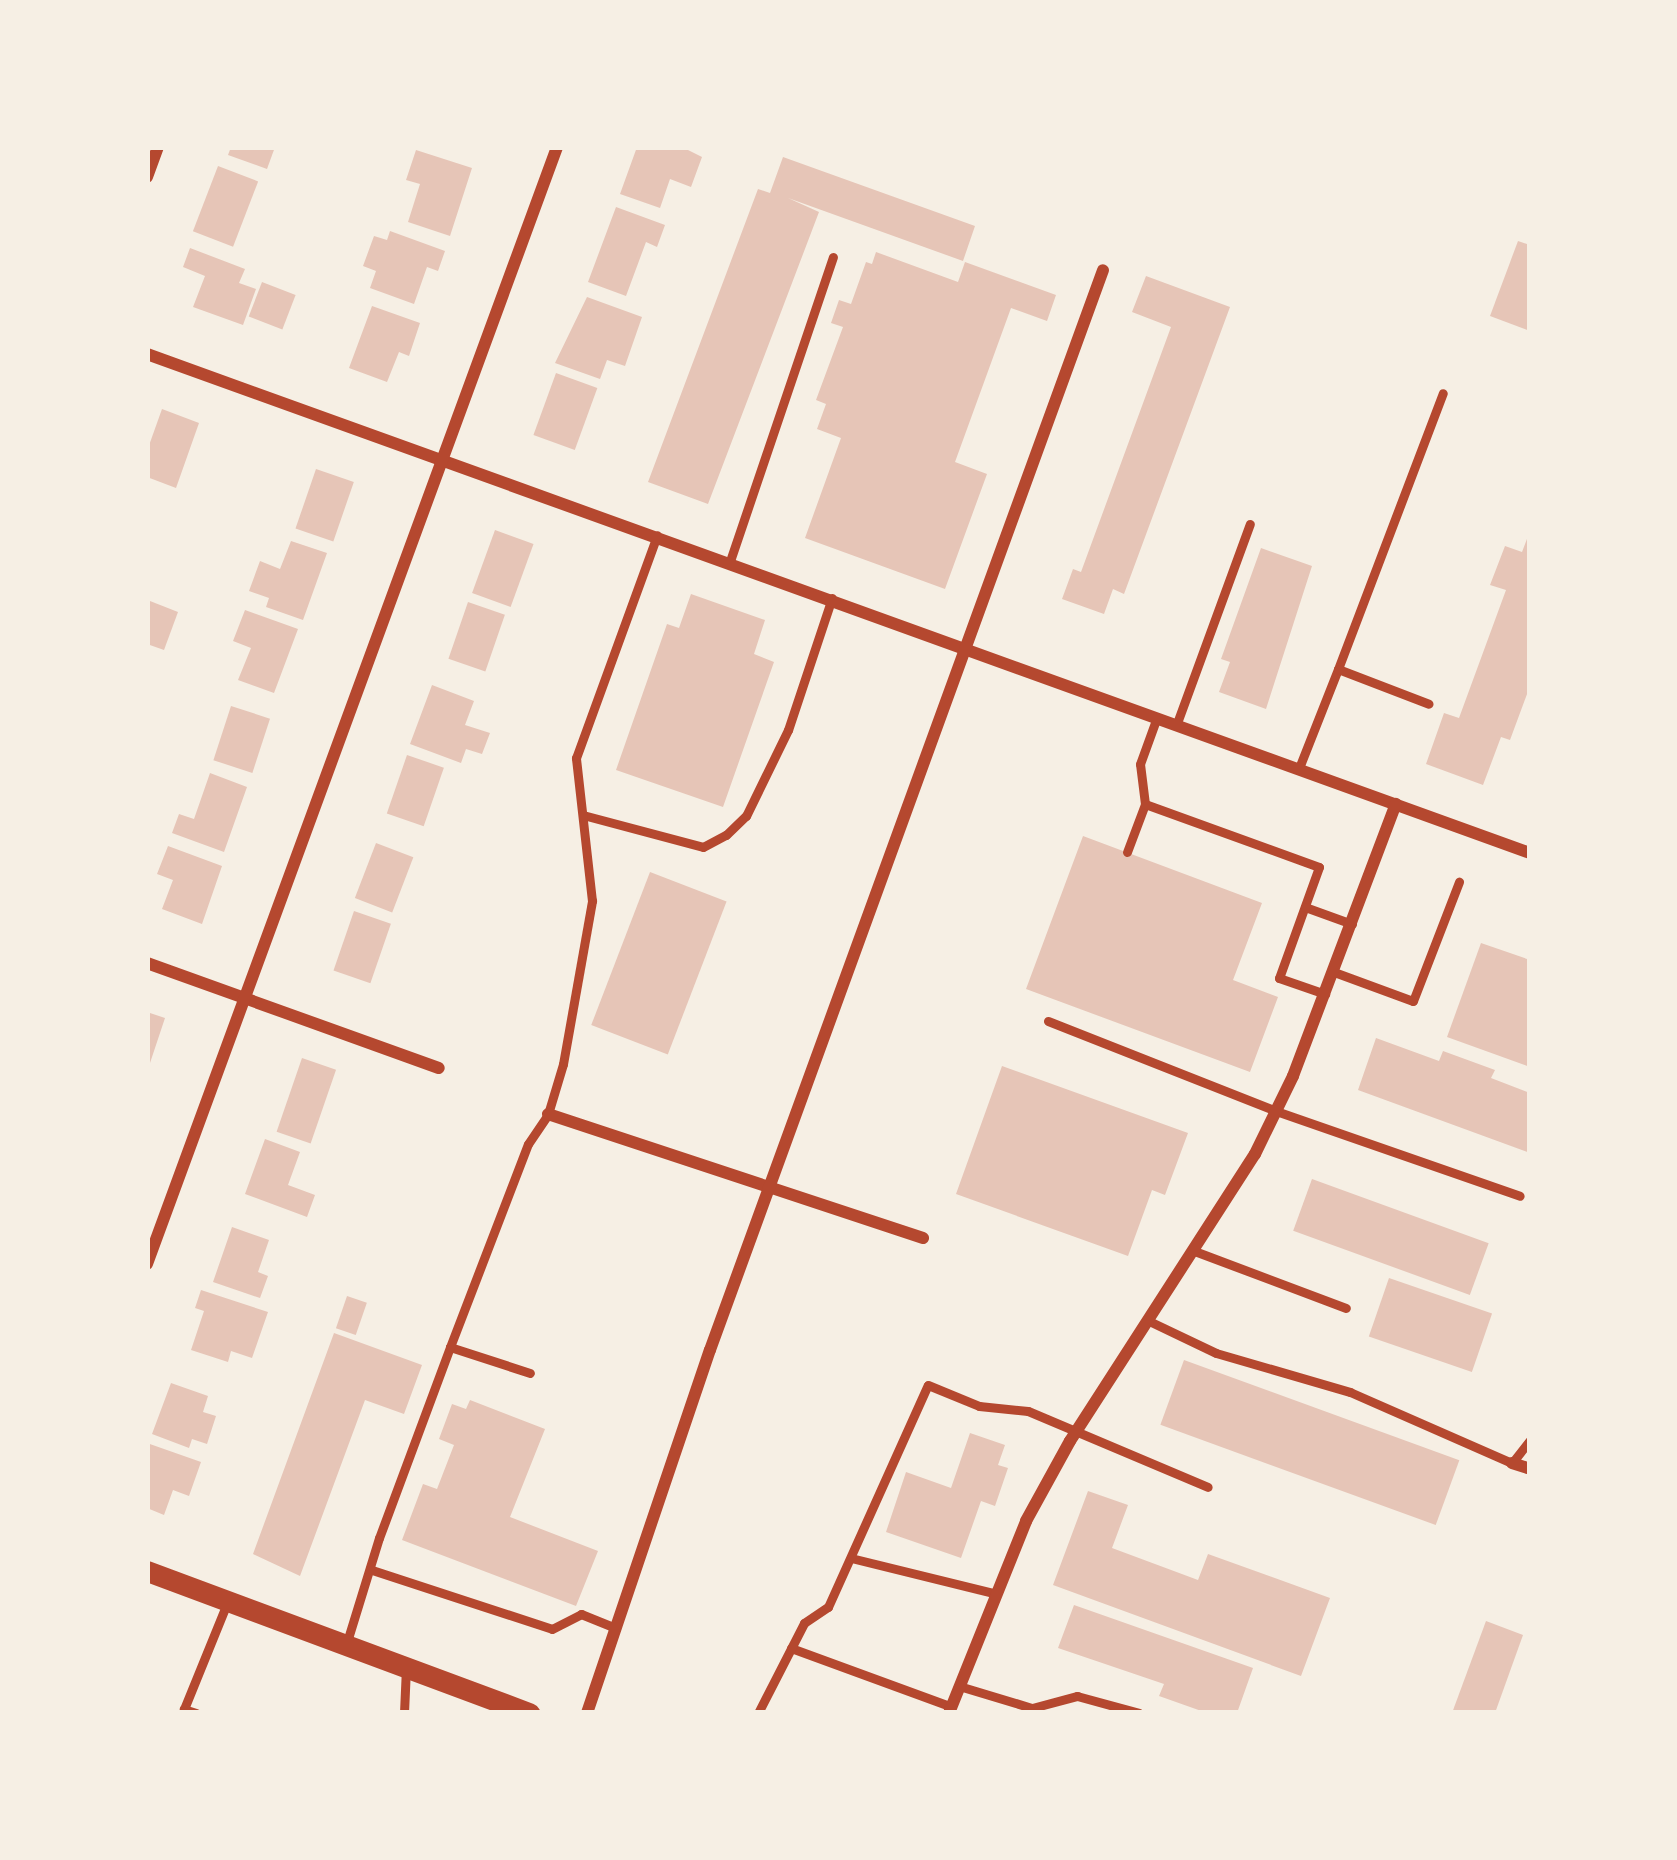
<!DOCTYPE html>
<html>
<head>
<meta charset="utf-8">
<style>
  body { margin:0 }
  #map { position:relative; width:1677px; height:1860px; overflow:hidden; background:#f6efe4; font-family:Raleway,sans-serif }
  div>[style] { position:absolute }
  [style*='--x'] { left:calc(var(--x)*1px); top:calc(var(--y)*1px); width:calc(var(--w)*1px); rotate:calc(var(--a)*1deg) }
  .building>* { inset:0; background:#e6c5b7; transform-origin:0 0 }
  .service>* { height:9px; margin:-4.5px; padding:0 4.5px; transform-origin:4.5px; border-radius:4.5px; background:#b5482f }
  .minor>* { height:12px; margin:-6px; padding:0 6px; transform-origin:6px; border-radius:6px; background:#b5482f }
  .tertiary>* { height:21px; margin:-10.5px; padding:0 10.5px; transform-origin:10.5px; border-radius:10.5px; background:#b5482f }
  span { translate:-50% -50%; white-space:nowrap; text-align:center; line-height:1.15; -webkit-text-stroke:10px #f6efe4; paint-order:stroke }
  .frame { position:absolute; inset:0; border:150px solid #f6efe4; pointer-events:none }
</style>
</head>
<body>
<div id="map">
  <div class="building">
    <i style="clip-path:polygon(231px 147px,275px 147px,267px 169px,228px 155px)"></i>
    <i style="clip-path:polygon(637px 147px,682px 147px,702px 157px,691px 187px,670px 179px,660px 208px,620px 194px)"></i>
    <i style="clip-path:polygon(416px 150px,472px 168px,450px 236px,408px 222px,420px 184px,406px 180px)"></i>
    <i style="clip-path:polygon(783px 157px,975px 226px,963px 261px,788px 198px,819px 212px,708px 504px,648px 482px,758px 189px,770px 193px)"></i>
    <i style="left:218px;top:166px;width:43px;height:70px;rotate:21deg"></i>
    <i style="clip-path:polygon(616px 207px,665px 225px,657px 247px,646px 242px,626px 296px,588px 282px)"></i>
    <i style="clip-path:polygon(390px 231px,445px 251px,438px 271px,427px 267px,414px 304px,370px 288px,376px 271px,363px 266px,374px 236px,387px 240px)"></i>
    <i style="clip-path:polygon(1518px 241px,1530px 245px,1530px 331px,1490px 316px)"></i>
    <i style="clip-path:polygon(190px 248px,245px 269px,239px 283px,256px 289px,243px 325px,193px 307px,205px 276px,183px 267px)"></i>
    <i style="clip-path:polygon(876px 252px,958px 282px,965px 262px,1056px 295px,1047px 321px,1011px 308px,955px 462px,987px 474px,945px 589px,805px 538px,841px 438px,817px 429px,826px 404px,816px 400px,843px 327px,831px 323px,839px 300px,851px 304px,866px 262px,872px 264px)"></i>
    <i style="clip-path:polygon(1146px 276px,1230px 307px,1124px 594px,1113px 589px,1104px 614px,1062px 599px,1073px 569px,1081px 572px,1171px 327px,1132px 312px)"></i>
    <i style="left:262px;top:282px;width:36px;height:37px;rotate:21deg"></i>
    <i style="clip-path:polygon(587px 297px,642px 317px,625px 366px,607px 360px,600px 379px,555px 363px)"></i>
    <i style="clip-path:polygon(372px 306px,420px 323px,409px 356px,399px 352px,387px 382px,349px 368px)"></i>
    <i style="left:556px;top:373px;width:44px;height:66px;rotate:20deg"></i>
    <i style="clip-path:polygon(162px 409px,199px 423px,176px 488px,147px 477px,147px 451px)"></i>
    <i style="left:316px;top:469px;width:40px;height:63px;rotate:19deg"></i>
    <i style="left:495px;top:530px;width:41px;height:67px;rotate:20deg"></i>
    <i style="clip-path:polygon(1530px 531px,1530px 686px,1510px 740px,1501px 737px,1483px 785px,1426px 764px,1444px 713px,1459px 718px,1506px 590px,1490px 585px,1505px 546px,1522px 552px)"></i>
    <i style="clip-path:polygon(291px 541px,327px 553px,303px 620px,266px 607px,269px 598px,249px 591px,260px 561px,280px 569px)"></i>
    <i style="clip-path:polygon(1261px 548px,1312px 566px,1266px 709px,1219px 692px,1230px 662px,1221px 659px)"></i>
    <i style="clip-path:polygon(691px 594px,765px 620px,754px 654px,774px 662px,723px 807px,616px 770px,667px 624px,679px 628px)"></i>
    <i style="clip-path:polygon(150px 601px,178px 612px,164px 650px,147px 644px)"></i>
    <i style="left:468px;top:602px;width:39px;height:60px;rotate:19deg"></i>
    <i style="clip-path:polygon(245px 610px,298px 629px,274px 693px,238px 680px,251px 648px,233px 641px)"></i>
    <i style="clip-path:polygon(432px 685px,474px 701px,465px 725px,490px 733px,482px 754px,466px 749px,461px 763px,410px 744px)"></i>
    <i style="left:231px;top:706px;width:41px;height:57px;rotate:18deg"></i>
    <i style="left:407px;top:755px;width:39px;height:62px;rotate:19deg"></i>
    <i style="clip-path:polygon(210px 773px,247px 787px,224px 852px,172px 833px,179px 814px,194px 819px)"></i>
    <i style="clip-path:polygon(1083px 836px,1262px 903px,1233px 980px,1278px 997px,1250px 1072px,1026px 989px)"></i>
    <i style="left:376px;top:843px;width:40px;height:59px;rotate:21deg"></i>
    <i style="clip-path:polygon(168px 846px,222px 866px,202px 924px,162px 909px,173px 880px,157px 874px)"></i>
    <i style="left:650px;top:872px;width:82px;height:164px;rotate:21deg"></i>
    <i style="left:354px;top:911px;width:39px;height:63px;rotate:19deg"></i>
    <i style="clip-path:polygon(1481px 943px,1530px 960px,1530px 1067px,1447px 1037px)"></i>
    <i style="clip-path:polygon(147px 1012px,165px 1018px,148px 1069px,147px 1069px)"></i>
    <i style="clip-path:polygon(1376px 1038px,1439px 1061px,1443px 1051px,1495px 1070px,1491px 1078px,1530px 1093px,1530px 1153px,1358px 1090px)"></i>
    <i style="left:302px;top:1058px;width:36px;height:78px;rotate:19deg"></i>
    <i style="clip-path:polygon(1002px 1066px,1188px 1133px,1165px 1195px,1152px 1190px,1128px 1256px,956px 1194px)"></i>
    <i style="clip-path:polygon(265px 1139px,300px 1152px,288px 1185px,315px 1195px,307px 1217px,245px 1194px)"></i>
    <i style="left:1312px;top:1179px;width:188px;height:55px;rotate:20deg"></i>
    <i style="clip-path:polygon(232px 1227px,269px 1240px,258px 1272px,268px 1276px,260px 1298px,213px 1282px)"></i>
    <i style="left:1389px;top:1278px;width:109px;height:62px;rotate:19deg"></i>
    <i style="clip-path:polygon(201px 1290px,268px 1312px,252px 1358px,231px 1351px,228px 1362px,191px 1350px,204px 1311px,195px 1308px)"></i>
    <i style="left:347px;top:1296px;width:21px;height:34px;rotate:19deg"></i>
    <i style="clip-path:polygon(334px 1333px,422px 1365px,404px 1414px,365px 1400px,300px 1576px,253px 1554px)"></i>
    <i style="left:1184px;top:1360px;width:293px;height:69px;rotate:20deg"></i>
    <i style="clip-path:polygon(171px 1383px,208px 1396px,203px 1412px,216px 1416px,207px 1444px,192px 1439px,189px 1448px,152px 1434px)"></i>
    <i style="clip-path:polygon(470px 1400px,545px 1429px,510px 1517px,598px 1551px,576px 1606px,402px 1540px,423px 1484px,437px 1489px,454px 1445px,439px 1439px,452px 1404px,466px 1409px)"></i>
    <i style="clip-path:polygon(970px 1433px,1005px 1445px,998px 1465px,1008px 1468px,995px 1506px,981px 1501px,961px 1558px,886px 1532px,906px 1472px,951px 1488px)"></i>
    <i style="clip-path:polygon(147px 1443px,201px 1462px,189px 1496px,173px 1490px,164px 1515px,147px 1508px)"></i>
    <i style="clip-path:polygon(1088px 1491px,1128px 1505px,1112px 1548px,1198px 1580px,1208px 1554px,1330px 1598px,1301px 1676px,1053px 1585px)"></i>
    <i style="clip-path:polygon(1074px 1605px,1253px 1668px,1237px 1713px,1207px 1713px,1159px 1696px,1164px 1684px,1058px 1648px)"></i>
    <i style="clip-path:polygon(1486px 1621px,1523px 1635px,1495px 1713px,1452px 1713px)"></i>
  </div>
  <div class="service">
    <i style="--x:730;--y:561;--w:321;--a:-71.3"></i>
    <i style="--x:1338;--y:669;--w:295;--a:-69.2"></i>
    <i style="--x:1177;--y:723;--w:212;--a:-69.9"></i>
    <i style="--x:1299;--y:768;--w:106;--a:-68.5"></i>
    <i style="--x:1338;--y:669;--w:97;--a:21"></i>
    <i style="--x:1145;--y:804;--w:40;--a:-97.1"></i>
    <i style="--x:1140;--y:764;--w:50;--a:-70.1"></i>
    <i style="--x:583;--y:815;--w:124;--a:14.9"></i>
    <i style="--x:703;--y:847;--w:26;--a:-28"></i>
    <i style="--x:726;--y:835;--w:28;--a:-44"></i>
    <i style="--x:746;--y:816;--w:96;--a:-64"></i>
    <i style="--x:788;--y:730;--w:139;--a:-71.6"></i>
    <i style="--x:1127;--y:852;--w:51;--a:-69.4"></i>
    <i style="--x:1145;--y:804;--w:185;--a:19.9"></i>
    <i style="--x:1319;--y:867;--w:118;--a:109.8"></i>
    <i style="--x:1279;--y:978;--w:49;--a:19.2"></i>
    <i style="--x:1305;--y:907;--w:50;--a:19.9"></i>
    <i style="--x:1334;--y:972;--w:84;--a:20.2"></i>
    <i style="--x:1413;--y:1001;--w:128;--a:-68.9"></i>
    <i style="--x:1048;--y:1021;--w:245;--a:21.5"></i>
    <i style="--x:1276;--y:1111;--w:258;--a:19.2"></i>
    <i style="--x:1197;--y:1252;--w:159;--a:20.6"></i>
    <i style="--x:1149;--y:1321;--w:74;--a:25.5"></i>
    <i style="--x:1216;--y:1353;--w:140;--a:16.2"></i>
    <i style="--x:1350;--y:1392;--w:177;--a:23.7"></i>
    <i style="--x:1512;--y:1463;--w:29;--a:-52"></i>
    <i style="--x:450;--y:1347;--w:84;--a:18"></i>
    <i style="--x:851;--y:1558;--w:147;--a:13.8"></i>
    <i style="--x:372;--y:1570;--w:189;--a:18.1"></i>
    <i style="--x:552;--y:1629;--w:33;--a:-27"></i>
    <i style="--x:581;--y:1614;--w:38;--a:22"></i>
    <i style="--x:346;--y:1645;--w:112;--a:-72.9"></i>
    <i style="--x:379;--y:1538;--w:204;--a:-69.6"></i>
    <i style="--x:450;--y:1347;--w:217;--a:-69"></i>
    <i style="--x:528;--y:1144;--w:36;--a:-56"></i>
    <i style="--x:548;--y:1114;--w:52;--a:-73.3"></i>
    <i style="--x:563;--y:1064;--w:166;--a:-79.9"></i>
    <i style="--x:592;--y:901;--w:144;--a:-96.4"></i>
    <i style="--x:576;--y:758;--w:237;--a:-70"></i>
    <i style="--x:791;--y:1648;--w:171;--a:20.1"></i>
    <i style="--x:959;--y:1686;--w:76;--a:16.8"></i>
    <i style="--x:1032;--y:1708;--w:47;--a:-14.9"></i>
    <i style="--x:1077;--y:1696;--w:64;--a:15.3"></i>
    <i style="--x:196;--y:1713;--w:13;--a:-162"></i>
    <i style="--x:184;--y:1709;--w:114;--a:-67.9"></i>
    <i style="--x:404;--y:1713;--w:46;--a:-87.5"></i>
    <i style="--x:758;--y:1713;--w:101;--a:-62.9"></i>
    <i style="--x:804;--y:1623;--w:29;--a:-34"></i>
    <i style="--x:828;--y:1607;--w:243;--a:-65.8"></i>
    <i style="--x:928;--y:1385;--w:55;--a:22.4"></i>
    <i style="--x:979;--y:1406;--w:49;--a:5.8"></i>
    <i style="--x:1028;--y:1411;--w:195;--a:22.9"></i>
  </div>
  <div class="minor">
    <i style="--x:147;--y:177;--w:32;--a:-70"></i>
    <i style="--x:147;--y:354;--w:1470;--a:19.84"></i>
    <i style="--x:147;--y:963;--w:310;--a:19.8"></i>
    <i style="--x:548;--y:1114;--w:395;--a:18.3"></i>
    <i style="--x:147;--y:1264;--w:1190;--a:-69.84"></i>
    <i style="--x:1512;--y:1463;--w:19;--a:18"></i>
    <i style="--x:587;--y:1713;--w:383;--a:-71.3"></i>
    <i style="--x:710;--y:1350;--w:1149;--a:-70"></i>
    <i style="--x:949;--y:1713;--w:207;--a:-68.1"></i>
    <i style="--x:1026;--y:1521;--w:91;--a:-61.2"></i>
    <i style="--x:1070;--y:1441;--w:341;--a:-57.2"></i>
    <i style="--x:1255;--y:1154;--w:87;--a:-64"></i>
    <i style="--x:1293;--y:1076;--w:291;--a:-69.3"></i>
  </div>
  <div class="tertiary">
    <i style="--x:147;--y:1571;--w:408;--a:20.4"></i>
  </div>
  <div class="frame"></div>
</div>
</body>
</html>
